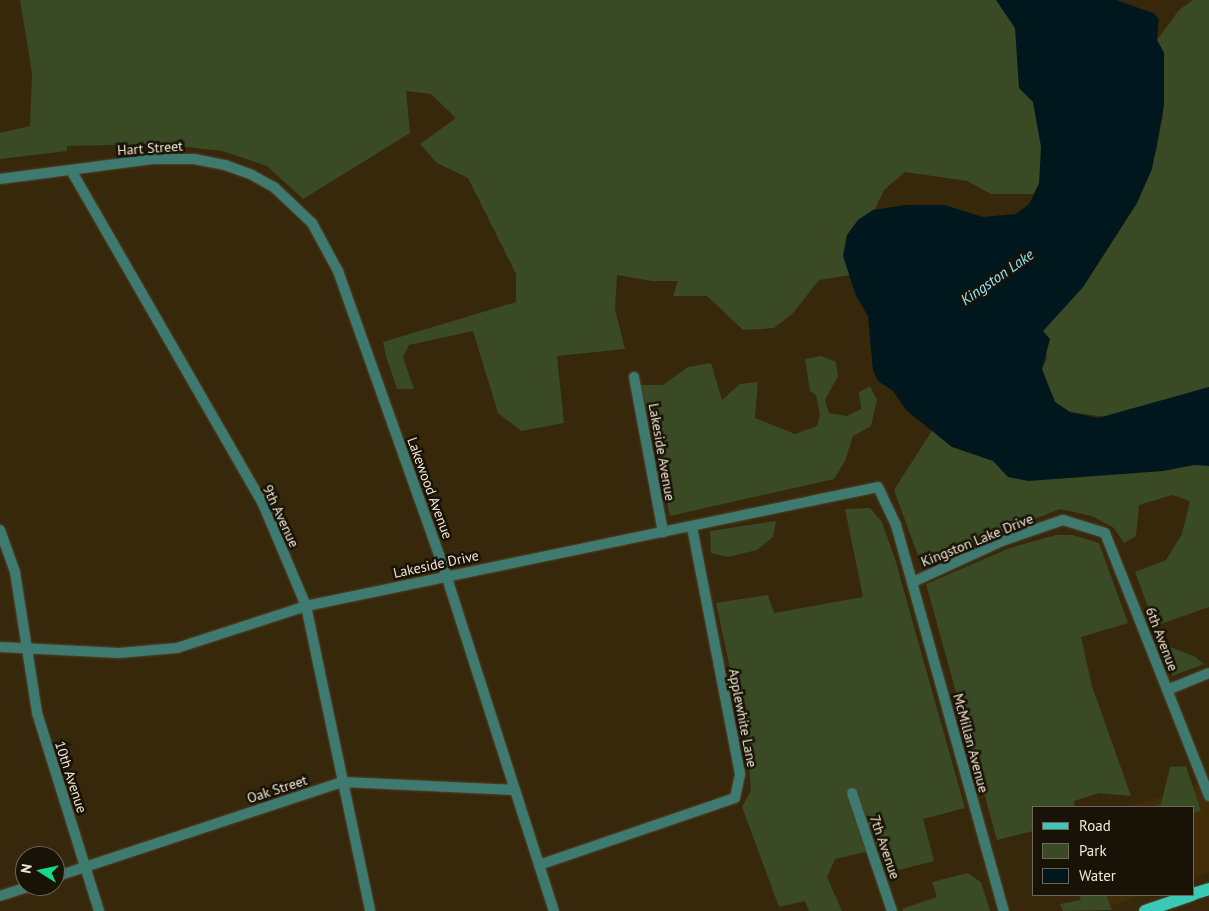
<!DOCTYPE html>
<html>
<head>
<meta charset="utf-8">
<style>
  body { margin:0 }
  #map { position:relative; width:1209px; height:911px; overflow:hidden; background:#37280c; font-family:"PT Sans",sans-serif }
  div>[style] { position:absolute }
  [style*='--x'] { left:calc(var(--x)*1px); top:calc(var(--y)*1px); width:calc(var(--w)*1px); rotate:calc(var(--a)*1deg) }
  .built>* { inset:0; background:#412e09 }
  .green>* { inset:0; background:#394a25 }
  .water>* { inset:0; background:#00181d }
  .roads { filter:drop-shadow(0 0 1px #514328) drop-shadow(0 0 1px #514328) }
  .minor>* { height:10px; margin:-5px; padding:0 5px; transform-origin:5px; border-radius:5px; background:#3f7a71 }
  .tertiary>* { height:10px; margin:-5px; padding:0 5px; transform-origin:5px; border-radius:5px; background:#3f7a71 }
  .primary>* { height:12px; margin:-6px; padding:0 6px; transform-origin:6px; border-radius:6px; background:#3bc8b6 }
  span { translate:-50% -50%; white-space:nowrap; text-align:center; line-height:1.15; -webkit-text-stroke:5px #191307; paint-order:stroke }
  .street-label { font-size:14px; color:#f1e7d7 }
  .water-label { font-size:15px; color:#8ee9f9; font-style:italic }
  .legend { position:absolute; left:1032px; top:806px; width:162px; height:90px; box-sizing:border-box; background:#191307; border:1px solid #6f685a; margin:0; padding:6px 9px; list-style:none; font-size:15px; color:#f1e7d7 }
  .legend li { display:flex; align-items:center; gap:10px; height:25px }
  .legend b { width:25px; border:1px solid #6f685a }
  .north { position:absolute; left:15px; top:846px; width:50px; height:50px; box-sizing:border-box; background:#191307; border:1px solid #6f685a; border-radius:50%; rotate:280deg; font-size:14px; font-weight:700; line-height:20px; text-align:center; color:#f1e7d7 }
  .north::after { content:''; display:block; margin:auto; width:18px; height:22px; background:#14d989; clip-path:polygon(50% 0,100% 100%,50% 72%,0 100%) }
</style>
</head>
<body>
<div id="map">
  <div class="built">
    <i style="clip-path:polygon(1209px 781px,1209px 872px,1193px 878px,1193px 807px,1128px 807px)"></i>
    <i style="clip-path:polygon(1099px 895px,1142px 895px,1104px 908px)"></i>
  </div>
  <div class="green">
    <i style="clip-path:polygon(20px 0,1009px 0,1049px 160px,1034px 194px,991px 194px,967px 181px,905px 172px,884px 190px,865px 230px,851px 275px,819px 280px,793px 313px,774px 328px,743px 330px,707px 296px,673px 296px,678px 281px,652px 281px,617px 275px,615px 309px,625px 349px,557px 356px,564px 423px,521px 431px,498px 413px,473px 331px,409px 345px,403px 357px,414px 389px,397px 389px,386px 356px,383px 342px,516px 302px,516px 274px,468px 178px,437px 163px,420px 144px,456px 118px,431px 94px,406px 91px,410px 133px,303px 199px,267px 166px,222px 151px,158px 144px,67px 146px,67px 151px,0 159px,0 133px,30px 126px,32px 73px)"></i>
    <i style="clip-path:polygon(1193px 0,1209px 0,1209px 387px,1107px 417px,1070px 412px,1054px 402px,1042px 369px,1047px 359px,1043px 331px,1083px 287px,1137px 203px,1156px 152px,1163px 115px,1164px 53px,1157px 40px,1179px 10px)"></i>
    <i style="clip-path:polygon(821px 356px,836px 362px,838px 376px,825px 400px,829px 413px,847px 416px,861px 409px,859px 392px,870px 386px,877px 400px,871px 426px,853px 436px,845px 461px,834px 479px,670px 516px,641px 385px,663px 385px,688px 367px,711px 363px,722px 400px,740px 384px,758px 382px,755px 418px,795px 434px,817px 426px,820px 415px,816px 395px,810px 391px,805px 359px)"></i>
    <i style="clip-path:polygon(935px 426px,1209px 451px,1209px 607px,1155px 626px,1135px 572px,1166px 560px,1182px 534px,1190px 501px,1172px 495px,1139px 505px,1136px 536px,1124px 543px,1114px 528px,1092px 516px,1060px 509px,921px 564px,894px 490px)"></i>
    <i style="clip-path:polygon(870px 508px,882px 522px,895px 559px,965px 808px,923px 819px,934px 861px,895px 871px,888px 847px,835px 859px,827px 877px,842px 911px,809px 911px,805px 901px,779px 907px,742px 807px,751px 790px,747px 747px,716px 603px,768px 595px,774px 613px,863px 597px,845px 509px)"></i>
    <i style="clip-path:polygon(776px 521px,773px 537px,757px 550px,728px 557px,711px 553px,710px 531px)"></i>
    <i style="clip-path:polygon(1056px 535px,1073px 535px,1099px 543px,1128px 623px,1081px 637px,1092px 686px,1131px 796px,1099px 793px,1074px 801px,1075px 807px,1033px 807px,1033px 831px,997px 840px,926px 584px,1010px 548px)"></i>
    <i style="clip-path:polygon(1170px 647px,1194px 656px,1204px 664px,1172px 676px)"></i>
    <i style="clip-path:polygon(1186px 766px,1201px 811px,1193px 813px,1193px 807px,1154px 807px,1161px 804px,1170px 767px)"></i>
    <i style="clip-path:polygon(967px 873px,981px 882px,990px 911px,903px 911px,902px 909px,937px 897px,932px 882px)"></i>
    <i style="clip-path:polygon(1079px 895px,1106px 895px,1112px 910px,1063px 911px,1060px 904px,1081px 900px)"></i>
  </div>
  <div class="water">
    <i style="clip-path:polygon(996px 0,1116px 0,1153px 13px,1159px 19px,1157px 40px,1164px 53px,1164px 105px,1152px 169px,1137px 203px,1083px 287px,1043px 331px,1050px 339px,1042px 369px,1055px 402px,1070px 412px,1098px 418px,1209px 387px,1209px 466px,1194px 465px,1163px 471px,1028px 481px,1008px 477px,993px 461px,952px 447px,906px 410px,893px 391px,878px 381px,873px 371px,868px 316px,856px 296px,843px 256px,847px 235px,858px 220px,873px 210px,906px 205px,944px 205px,983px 217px,1016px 214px,1029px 204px,1039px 184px,1041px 147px,1033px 102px,1019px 88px,1015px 28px)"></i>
  </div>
  <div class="roads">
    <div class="minor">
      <i style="--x:71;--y:170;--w:385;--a:60.1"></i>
      <i style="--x:263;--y:504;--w:111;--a:67.1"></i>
      <i style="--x:306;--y:606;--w:312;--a:78.1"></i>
      <i style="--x:0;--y:179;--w:156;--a:-7.4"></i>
      <i style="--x:155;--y:159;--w:39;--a:0"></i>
      <i style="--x:194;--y:159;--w:32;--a:11"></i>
      <i style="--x:225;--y:165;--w:29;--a:20"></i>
      <i style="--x:252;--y:175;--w:26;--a:29"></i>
      <i style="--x:275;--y:188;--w:51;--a:43.4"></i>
      <i style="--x:312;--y:223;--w:55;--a:61.6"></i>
      <i style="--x:338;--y:271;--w:323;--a:70.4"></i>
      <i style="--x:446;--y:575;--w:353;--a:72.2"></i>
      <i style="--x:634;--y:377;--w:158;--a:79.4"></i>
      <i style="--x:913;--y:582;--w:98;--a:-24.7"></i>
      <i style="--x:1002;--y:541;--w:65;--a:-19"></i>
      <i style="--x:1063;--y:520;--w:44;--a:17.2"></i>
      <i style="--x:1105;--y:533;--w:283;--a:68.4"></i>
      <i style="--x:0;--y:647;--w:119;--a:2.9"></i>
      <i style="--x:119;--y:653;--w:58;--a:-4.9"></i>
      <i style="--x:177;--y:648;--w:136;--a:-18"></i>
      <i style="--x:306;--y:606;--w:584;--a:-11.75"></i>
      <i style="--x:878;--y:487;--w:42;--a:64.7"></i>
      <i style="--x:896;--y:525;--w:401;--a:74.4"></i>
      <i style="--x:1167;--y:690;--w:45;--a:-22"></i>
      <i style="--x:852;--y:793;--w:125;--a:71.3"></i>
      <i style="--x:539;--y:865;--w:207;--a:-18.9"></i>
      <i style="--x:735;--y:798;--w:25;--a:-78"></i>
      <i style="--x:740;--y:774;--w:252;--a:-101"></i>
      <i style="--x:55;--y:877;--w:303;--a:-18.3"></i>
      <i style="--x:343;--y:782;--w:172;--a:2.7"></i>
      <i style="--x:0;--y:896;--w:32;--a:-18"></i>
    </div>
    <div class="tertiary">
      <i style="--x:0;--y:530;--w:45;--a:70.3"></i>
      <i style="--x:15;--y:572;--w:143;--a:81.1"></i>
      <i style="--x:37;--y:713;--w:207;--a:72.6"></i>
    </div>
    <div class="primary">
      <i style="--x:1193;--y:894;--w:17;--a:-17"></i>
      <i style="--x:1145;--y:911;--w:50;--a:-18.8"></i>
    </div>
  </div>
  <div class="street-label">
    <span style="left:150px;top:148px;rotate:-4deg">Hart Street</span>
    <span style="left:662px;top:452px;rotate:80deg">Lakeside Avenue</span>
    <span style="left:430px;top:488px;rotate:70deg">Lakewood Avenue</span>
    <span style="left:281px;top:516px;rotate:65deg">9th Avenue</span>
    <span style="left:977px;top:540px;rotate:-22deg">Kingston Lake Drive</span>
    <span style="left:436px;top:564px;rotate:-12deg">Lakeside Drive</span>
    <span style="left:1162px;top:639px;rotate:69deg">6th Avenue</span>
    <span style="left:743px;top:718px;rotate:79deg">Applewhite Lane</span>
    <span style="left:971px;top:743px;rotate:75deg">McMillan Avenue</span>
    <span style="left:71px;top:777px;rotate:72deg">10th Avenue</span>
    <span style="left:277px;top:789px;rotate:-18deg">Oak Street</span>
    <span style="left:885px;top:847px;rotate:71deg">7th Avenue</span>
  </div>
  <div class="water-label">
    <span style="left:997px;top:277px;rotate:-35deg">Kingston Lake</span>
  </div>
  <ul class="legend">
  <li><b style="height:6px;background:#3bc8b6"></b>Road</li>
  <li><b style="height:14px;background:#394a25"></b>Park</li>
  <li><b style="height:14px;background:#00181d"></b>Water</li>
  </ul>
  <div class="north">N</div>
</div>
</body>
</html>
